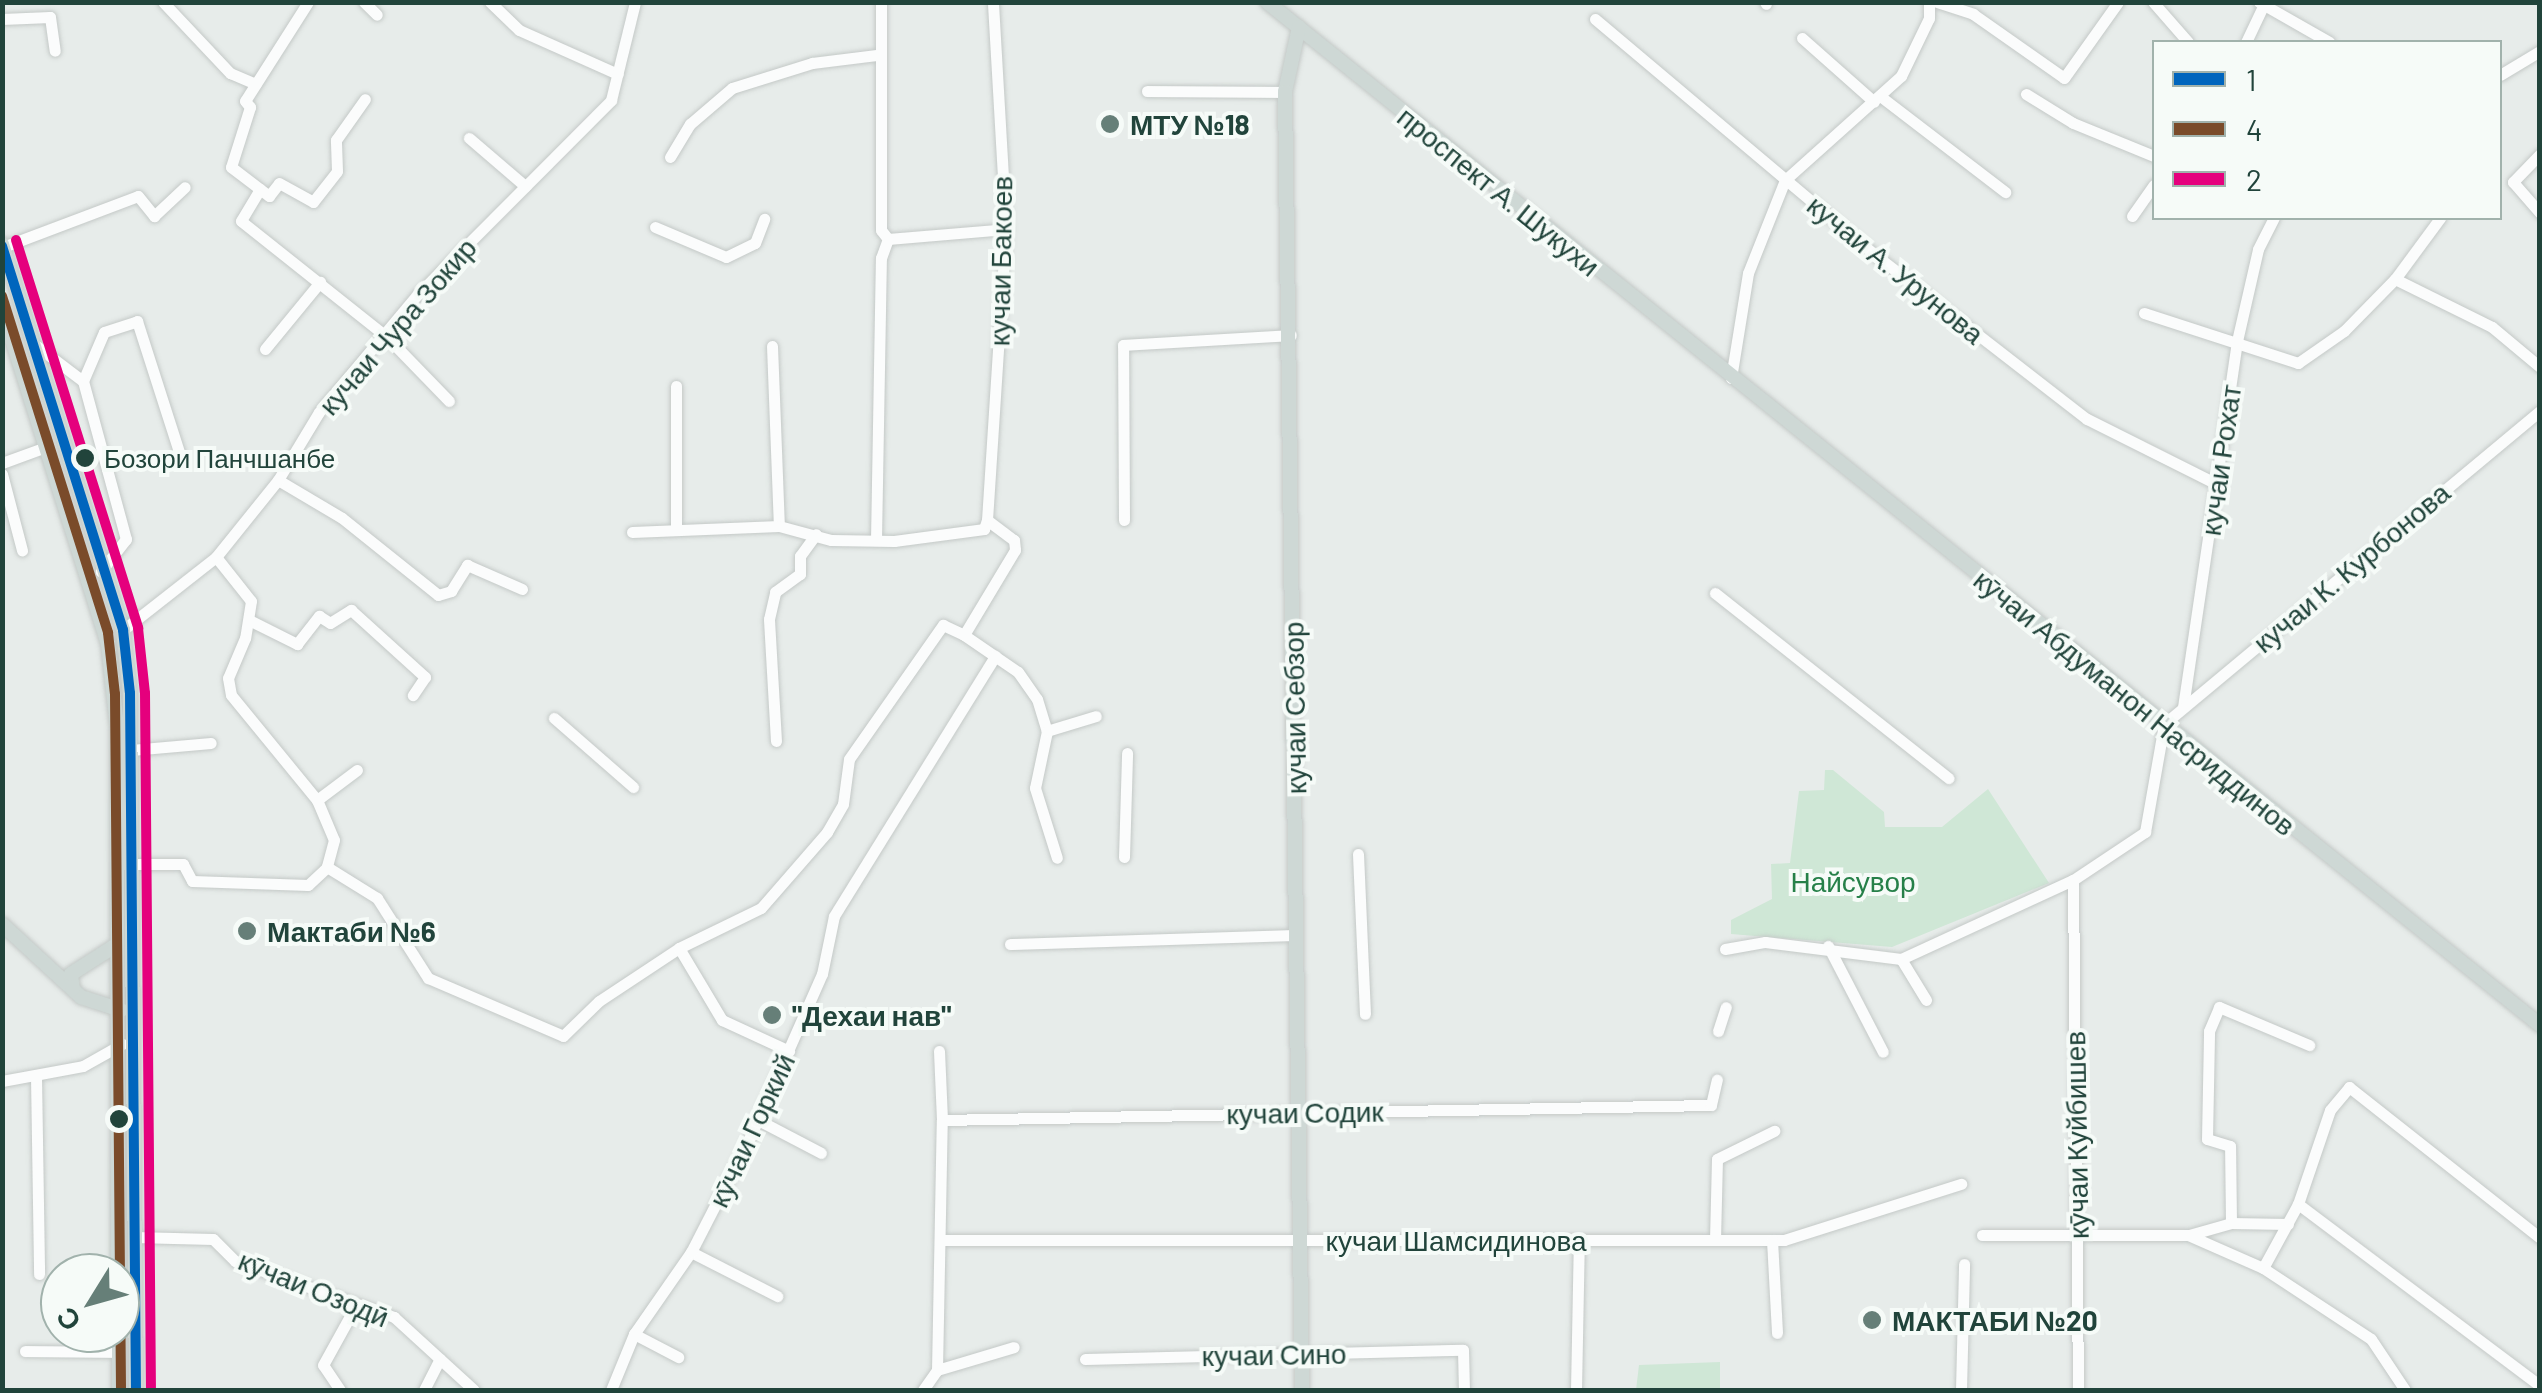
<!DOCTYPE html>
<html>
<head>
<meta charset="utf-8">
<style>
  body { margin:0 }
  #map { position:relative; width:2542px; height:1393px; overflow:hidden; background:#e7ecea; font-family:Barlow,sans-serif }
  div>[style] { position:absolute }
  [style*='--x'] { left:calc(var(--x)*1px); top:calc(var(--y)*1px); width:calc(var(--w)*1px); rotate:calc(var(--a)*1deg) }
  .green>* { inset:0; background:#cfe7d6 }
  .roads { filter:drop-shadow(0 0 2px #c4c9c7) drop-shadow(0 0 2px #c4c9c7) }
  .minor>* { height:11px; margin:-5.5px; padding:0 5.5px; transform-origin:5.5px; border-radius:5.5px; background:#fbfcfc }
  .major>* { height:14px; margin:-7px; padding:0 7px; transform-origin:7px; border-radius:7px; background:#ced8d5 }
  .bus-1>* { height:10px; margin:-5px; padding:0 5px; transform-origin:5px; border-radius:5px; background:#0065bd }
  .bus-2>* { height:10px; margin:-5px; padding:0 5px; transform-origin:5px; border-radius:5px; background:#7a4b2a }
  .bus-3>* { height:10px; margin:-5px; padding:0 5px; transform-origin:5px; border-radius:5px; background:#e5007d }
  .dots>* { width:28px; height:28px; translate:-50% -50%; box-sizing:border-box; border:5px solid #f6fbf8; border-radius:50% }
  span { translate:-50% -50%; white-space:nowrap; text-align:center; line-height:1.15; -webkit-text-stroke:8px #f6fbf8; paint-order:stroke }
  .bus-label { font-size:26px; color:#21443b }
  .left { translate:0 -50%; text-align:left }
  .poi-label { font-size:28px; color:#21443b; font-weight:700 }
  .street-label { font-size:28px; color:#21443b }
  .park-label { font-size:28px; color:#268049 }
  .frame { position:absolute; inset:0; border:5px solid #21443b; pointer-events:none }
  .legend { position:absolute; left:2152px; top:40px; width:350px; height:180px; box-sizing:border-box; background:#f6fbf8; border:2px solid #a1b2ac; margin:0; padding:12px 18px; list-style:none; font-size:30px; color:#21443b }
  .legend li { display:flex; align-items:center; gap:20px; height:50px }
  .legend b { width:50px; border:2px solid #a1b2ac }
  .north { position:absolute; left:40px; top:1253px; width:100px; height:100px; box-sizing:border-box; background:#f6fbf8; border:2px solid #a1b2ac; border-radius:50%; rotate:233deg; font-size:28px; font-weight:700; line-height:40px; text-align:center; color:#21443b }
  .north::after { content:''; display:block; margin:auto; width:35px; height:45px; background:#667f78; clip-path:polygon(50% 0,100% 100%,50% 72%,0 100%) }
</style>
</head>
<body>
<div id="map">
  <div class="green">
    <i style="clip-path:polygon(1825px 770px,1833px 770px,1884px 812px,1885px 827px,1942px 827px,1988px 789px,2049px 883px,1892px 947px,1731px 934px,1731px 920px,1772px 899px,1771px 864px,1790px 863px,1799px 791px,1824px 790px)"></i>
    <i style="clip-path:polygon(1720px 1362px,1720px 1390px,1636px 1390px,1639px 1365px)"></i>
  </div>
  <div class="roads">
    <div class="minor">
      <i style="--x:163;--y:2;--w:98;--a:46.7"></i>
      <i style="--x:230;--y:73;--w:28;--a:23"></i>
      <i style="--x:308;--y:2;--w:117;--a:122.5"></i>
      <i style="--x:245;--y:101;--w:8;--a:50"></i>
      <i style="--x:250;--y:107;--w:63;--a:107.6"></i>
      <i style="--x:231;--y:167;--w:48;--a:37.3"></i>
      <i style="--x:269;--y:196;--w:16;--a:-52"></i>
      <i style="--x:279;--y:183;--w:39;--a:29"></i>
      <i style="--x:313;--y:202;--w:39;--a:-52"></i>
      <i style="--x:337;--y:171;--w:31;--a:-92"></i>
      <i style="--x:336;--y:140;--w:50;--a:-54.7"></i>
      <i style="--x:364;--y:2;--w:18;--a:45"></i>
      <i style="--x:490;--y:2;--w:40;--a:44"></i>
      <i style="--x:519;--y:30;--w:108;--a:24"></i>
      <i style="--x:1765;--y:2;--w:2;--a:63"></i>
      <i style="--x:1937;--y:2;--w:38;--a:18"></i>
      <i style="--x:1973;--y:14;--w:111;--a:35.1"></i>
      <i style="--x:2064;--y:78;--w:93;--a:-54.6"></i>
      <i style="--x:2153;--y:2;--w:53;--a:48.8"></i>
      <i style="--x:2259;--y:2;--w:81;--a:29.7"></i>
      <i style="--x:2;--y:19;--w:48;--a:-2.4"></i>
      <i style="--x:50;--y:17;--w:34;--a:82"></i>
      <i style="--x:1595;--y:19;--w:365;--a:40.1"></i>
      <i style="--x:1874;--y:254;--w:269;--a:37.8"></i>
      <i style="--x:2087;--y:419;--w:148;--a:26.6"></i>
      <i style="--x:1802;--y:38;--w:96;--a:41.6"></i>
      <i style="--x:2246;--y:42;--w:44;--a:-64.6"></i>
      <i style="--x:2500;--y:75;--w:47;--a:-31"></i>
      <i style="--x:1147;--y:91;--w:138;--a:0.4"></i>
      <i style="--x:2026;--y:94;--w:55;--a:31.7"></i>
      <i style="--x:2073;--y:123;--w:87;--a:22.2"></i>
      <i style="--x:1880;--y:96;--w:158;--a:37.5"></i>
      <i style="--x:469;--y:138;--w:74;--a:40.6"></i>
      <i style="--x:2540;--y:154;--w:39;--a:134"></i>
      <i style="--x:2513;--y:182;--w:41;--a:48.9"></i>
      <i style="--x:670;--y:157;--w:39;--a:-59"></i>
      <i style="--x:690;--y:124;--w:55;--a:-40.6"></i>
      <i style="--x:732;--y:88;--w:84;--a:-17.4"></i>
      <i style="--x:812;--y:63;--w:65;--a:-7"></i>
      <i style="--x:260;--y:189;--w:37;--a:121"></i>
      <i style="--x:241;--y:221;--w:186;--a:38.5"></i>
      <i style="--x:387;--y:337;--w:89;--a:45.9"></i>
      <i style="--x:2132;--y:216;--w:38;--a:-55"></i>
      <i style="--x:655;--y:227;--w:77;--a:22.9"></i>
      <i style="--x:726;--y:257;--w:32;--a:-26"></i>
      <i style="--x:755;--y:243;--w:26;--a:-69"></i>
      <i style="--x:888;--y:239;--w:118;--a:-4.8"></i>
      <i style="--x:3;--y:247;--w:144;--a:-20.7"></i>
      <i style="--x:138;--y:196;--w:26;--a:51"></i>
      <i style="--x:154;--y:216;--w:42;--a:-43.1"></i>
      <i style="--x:2395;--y:279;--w:76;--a:-53.6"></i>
      <i style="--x:2144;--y:313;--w:162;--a:18"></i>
      <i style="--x:2298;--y:363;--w:56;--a:-34.8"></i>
      <i style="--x:2344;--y:331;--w:73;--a:-45.6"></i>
      <i style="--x:2395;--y:279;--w:108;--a:26.3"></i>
      <i style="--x:2492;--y:327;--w:62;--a:39.8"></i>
      <i style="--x:34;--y:344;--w:61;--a:37.1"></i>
      <i style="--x:83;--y:381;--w:164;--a:74.8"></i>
      <i style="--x:126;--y:539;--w:41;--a:128"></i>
      <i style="--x:772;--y:346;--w:180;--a:87.8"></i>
      <i style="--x:265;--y:349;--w:87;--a:-50.6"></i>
      <i style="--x:1731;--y:378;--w:106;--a:-80.8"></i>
      <i style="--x:1748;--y:273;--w:100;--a:-68.3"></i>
      <i style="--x:1785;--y:180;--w:156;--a:-41.9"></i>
      <i style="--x:1901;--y:76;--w:64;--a:-64.2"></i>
      <i style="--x:1929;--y:18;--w:16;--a:-90"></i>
      <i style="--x:83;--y:381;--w:53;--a:-66.8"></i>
      <i style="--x:104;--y:332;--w:35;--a:-18"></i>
      <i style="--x:137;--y:321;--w:144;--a:72.2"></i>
      <i style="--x:2;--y:463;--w:47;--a:-20"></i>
      <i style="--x:2;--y:474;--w:79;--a:75.3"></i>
      <i style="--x:278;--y:480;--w:74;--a:30.7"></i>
      <i style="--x:342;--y:518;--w:123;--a:38.7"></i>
      <i style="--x:438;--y:595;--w:14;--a:-17"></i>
      <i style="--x:451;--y:591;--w:31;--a:-58"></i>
      <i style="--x:467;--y:565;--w:60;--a:23.6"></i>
      <i style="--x:987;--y:520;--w:292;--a:-86.3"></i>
      <i style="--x:1006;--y:229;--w:227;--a:-93.3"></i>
      <i style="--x:987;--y:520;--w:34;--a:37"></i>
      <i style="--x:1014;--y:540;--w:10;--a:84"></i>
      <i style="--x:1015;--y:550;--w:99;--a:121"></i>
      <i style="--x:964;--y:635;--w:65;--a:34.4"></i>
      <i style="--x:1018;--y:672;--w:33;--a:55"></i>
      <i style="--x:1037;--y:699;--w:34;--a:73"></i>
      <i style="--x:1047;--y:731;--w:58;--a:101.9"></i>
      <i style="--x:1035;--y:788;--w:73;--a:72.6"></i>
      <i style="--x:1124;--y:520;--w:175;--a:-90.3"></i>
      <i style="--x:1123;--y:345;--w:168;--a:-3.4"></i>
      <i style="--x:676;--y:527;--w:141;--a:-90"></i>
      <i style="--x:632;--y:532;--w:147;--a:-2.3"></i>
      <i style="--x:779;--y:526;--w:54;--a:15.1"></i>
      <i style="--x:831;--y:540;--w:63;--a:0.9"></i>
      <i style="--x:894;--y:541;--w:91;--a:-7.6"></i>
      <i style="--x:984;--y:529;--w:9;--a:-72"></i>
      <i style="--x:876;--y:540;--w:282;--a:-89"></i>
      <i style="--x:881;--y:258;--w:20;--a:-70"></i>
      <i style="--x:888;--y:239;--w:11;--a:-128"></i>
      <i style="--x:881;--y:230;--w:228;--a:-90"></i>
      <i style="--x:216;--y:557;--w:56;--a:51.5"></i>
      <i style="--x:251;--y:601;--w:37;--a:99"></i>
      <i style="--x:245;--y:638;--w:43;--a:113"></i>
      <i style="--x:228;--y:678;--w:17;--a:80"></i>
      <i style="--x:231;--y:695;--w:136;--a:50.7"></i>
      <i style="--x:317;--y:800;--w:43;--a:67"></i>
      <i style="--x:334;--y:840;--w:28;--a:105"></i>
      <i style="--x:1715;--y:593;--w:298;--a:38.4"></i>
      <i style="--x:249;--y:620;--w:54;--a:26.6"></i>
      <i style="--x:297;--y:644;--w:36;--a:-52"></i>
      <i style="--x:319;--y:616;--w:13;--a:32"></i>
      <i style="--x:330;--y:623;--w:25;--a:-32"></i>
      <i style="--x:351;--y:610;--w:100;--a:42.2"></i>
      <i style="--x:425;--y:677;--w:22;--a:124"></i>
      <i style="--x:123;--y:630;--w:118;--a:-38.1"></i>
      <i style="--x:216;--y:557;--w:99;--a:-51.2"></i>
      <i style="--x:278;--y:480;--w:79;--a:-58.9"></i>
      <i style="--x:319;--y:412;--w:153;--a:-50.1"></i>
      <i style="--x:417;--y:295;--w:275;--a:-45.1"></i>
      <i style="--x:611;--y:100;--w:101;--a:-76.2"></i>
      <i style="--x:2183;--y:707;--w:370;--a:-81.6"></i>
      <i style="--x:2237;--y:341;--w:94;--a:-77.1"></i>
      <i style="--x:2258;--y:249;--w:35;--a:-63"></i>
      <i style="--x:554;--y:718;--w:105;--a:41.1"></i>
      <i style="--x:1047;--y:731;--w:51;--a:-17"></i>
      <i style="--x:776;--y:741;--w:122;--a:-93.3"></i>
      <i style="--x:769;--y:619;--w:28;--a:-77"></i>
      <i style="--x:775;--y:592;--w:31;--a:-36"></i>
      <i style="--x:800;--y:574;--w:18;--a:-90"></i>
      <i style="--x:800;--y:556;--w:27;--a:-54"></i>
      <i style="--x:131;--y:750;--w:80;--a:-5"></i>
      <i style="--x:317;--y:800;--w:50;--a:-36.9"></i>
      <i style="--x:1358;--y:854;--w:160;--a:87.5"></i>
      <i style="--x:1124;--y:857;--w:104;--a:-88.3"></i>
      <i style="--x:132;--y:864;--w:51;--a:0"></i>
      <i style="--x:183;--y:864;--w:19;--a:62"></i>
      <i style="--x:192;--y:881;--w:116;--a:2"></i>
      <i style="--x:308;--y:885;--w:26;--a:-43"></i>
      <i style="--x:327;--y:867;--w:59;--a:31.8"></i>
      <i style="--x:377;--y:898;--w:95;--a:57.5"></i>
      <i style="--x:428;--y:978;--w:147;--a:23.2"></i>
      <i style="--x:563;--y:1036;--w:50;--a:-44.2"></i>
      <i style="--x:599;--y:1001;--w:96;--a:-33.5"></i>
      <i style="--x:679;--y:948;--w:91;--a:-26"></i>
      <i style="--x:761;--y:908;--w:101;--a:-49"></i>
      <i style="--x:827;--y:832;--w:32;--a:-60"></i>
      <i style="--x:843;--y:804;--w:45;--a:-82.4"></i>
      <i style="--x:849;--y:759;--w:164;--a:-55"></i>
      <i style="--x:943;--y:625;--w:23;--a:25"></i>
      <i style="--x:2073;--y:880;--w:510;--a:89.44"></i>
      <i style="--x:1010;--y:944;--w:287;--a:-1.8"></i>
      <i style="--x:1828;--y:946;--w:119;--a:62.6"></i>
      <i style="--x:679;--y:948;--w:84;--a:59.2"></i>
      <i style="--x:722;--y:1020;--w:74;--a:24.8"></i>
      <i style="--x:1725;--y:949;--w:41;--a:-9.9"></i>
      <i style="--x:1765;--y:942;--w:137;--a:7.1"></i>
      <i style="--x:1901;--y:959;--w:189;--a:-24.7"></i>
      <i style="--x:2073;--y:880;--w:87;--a:-33.7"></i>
      <i style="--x:2145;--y:832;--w:110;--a:-80"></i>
      <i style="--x:2164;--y:724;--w:489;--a:-39.8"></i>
      <i style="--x:1901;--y:959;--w:48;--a:58.6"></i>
      <i style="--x:1718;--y:1031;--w:25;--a:-72"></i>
      <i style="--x:939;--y:1051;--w:69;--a:87.5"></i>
      <i style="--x:942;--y:1120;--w:769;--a:-1.12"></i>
      <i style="--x:1711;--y:1105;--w:26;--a:-77"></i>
      <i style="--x:36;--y:1076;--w:198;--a:89.1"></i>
      <i style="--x:2;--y:1081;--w:82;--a:-10.5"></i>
      <i style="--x:83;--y:1066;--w:45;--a:-29.4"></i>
      <i style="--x:758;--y:1120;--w:71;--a:27.6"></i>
      <i style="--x:2298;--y:1204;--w:303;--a:36.9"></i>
      <i style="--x:2231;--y:1223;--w:77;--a:-90.7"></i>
      <i style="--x:2230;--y:1146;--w:24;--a:-163"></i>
      <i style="--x:2207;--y:1139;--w:108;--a:-88.9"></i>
      <i style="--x:2209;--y:1031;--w:26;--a:-67"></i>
      <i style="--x:2219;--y:1007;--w:98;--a:22.9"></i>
      <i style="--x:1982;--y:1235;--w:206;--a:0"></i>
      <i style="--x:2188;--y:1235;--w:82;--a:23.7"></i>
      <i style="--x:2263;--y:1268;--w:129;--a:33.3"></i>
      <i style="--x:2371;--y:1339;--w:61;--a:56.3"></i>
      <i style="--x:2189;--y:1235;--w:44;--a:-15.9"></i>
      <i style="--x:2231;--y:1223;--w:57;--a:1"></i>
      <i style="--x:134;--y:1237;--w:79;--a:1.5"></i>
      <i style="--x:213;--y:1239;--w:31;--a:45"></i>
      <i style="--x:235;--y:1261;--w:169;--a:19.4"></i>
      <i style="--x:394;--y:1317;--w:108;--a:42.4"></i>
      <i style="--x:943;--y:1240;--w:841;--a:0"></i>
      <i style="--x:1784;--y:1240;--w:186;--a:-17.6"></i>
      <i style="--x:1715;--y:1240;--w:81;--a:-88.6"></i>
      <i style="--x:1717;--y:1159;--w:64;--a:-26.2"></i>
      <i style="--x:1772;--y:1240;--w:93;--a:86.9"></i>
      <i style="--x:691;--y:1252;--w:97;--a:27.1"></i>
      <i style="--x:2263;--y:1268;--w:73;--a:-61.3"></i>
      <i style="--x:2298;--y:1204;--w:99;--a:-71.2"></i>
      <i style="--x:2330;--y:1110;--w:30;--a:-50"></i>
      <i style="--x:2349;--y:1087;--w:243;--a:38.3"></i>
      <i style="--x:634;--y:1334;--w:50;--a:27.6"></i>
      <i style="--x:25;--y:1351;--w:95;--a:0.6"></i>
      <i style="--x:1085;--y:1359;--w:378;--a:-1.4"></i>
      <i style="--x:1463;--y:1350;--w:40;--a:88.6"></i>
      <i style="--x:937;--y:1370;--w:80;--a:-16.6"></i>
      <i style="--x:340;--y:1390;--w:30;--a:-124"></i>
      <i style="--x:323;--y:1365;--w:66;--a:-61.1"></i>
      <i style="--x:424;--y:1390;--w:35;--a:-63"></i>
      <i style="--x:611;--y:1390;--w:61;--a:-67.7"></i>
      <i style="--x:634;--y:1334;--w:100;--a:-55.2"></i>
      <i style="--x:691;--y:1252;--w:129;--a:-62.8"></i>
      <i style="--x:750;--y:1137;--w:178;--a:-66.2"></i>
      <i style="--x:822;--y:974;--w:59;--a:-78.3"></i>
      <i style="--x:834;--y:916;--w:306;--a:-58.2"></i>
      <i style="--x:923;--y:1390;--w:24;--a:-55"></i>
      <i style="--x:937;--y:1370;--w:250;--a:-88.9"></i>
      <i style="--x:1576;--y:1390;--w:150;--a:-88.9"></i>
      <i style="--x:1961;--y:1390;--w:126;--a:-88.6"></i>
    </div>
    <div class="major">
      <i style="--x:1267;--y:2;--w:1633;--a:38.79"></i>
      <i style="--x:1299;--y:27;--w:66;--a:102.2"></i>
      <i style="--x:1285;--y:92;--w:1298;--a:89.25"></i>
      <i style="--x:2;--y:244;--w:405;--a:72.6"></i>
      <i style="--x:123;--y:630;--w:63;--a:83.7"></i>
      <i style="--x:130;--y:693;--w:697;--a:89.51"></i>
      <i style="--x:2;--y:308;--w:352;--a:72.5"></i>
      <i style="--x:108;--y:644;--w:83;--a:83.8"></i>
      <i style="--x:117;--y:727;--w:546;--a:89.9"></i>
      <i style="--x:2;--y:924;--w:108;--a:42.7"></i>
      <i style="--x:81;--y:997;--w:42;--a:18"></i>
      <i style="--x:73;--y:989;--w:15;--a:-98"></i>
      <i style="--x:71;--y:974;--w:50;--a:-32.7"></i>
      <i style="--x:119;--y:1333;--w:57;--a:90"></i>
    </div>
  </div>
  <div class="bus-1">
    <i style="--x:2;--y:246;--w:403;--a:72.5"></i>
    <i style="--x:123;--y:630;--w:63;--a:83.7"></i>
    <i style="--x:130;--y:693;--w:697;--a:89.51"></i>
  </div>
  <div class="bus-2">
    <i style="--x:2;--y:296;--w:353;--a:72.5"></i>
    <i style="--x:108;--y:633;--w:61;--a:83.5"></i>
    <i style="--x:115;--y:694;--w:579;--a:89.51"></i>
    <i style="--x:120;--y:1274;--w:116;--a:89.5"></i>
  </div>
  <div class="bus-3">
    <i style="--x:16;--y:240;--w:407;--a:72.5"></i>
    <i style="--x:138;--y:628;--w:65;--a:83.9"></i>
    <i style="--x:145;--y:693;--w:697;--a:89.51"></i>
  </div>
  <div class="dots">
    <i style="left:1110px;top:124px;background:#667f78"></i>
    <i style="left:85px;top:458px;background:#21443b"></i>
    <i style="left:247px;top:931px;background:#667f78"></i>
    <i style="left:772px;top:1015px;background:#667f78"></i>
    <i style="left:119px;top:1119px;background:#21443b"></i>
    <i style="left:1872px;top:1320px;background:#667f78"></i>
  </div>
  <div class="bus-label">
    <span class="left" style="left:104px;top:458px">Бозори Панчшанбе</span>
  </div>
  <div class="poi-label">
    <span class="left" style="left:1130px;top:124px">МТУ №18</span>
    <span class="left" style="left:267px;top:931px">Мактаби №6</span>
    <span class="left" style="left:792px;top:1015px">"Дехаи нав"</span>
    <span class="left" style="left:1892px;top:1320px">МАКТАБИ №20</span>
  </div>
  <div class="street-label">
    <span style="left:1499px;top:191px;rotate:39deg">проспект А. Шукухи</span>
    <span style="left:1000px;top:261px;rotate:-89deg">кучаи Бакоев</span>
    <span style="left:1896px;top:269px;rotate:39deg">кучаи А. Урунова</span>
    <span style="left:397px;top:326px;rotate:-49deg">кучаи Чура Зокир</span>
    <span style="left:2220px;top:460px;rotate:-82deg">кучаи Рохат</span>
    <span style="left:2351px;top:567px;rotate:-40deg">кучаи К. Курбонова</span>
    <span style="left:2135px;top:702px;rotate:39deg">кӯчаи Абдуманон Насриддинов</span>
    <span style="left:1294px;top:708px;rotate:-91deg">кучаи Себзор</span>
    <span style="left:1305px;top:1112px;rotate:-1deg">кучаи Содик</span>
    <span style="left:751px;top:1130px;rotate:-65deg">кӯчаи Горкий</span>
    <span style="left:2076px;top:1135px;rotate:-91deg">кӯчаи Куйбишев</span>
    <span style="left:1456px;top:1240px">кучаи Шамсидинова</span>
    <span style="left:314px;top:1288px;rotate:22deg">кӯчаи Озодӣ</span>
    <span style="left:1274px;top:1354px;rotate:-1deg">кучаи Сино</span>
  </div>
  <div class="park-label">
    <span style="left:1853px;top:881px">Найсувор</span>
  </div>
  <div class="frame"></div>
  <ul class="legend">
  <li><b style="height:12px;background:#0065bd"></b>1</li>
  <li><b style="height:12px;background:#7a4b2a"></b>4</li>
  <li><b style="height:12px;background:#e5007d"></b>2</li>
  </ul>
  <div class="north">С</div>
</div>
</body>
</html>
